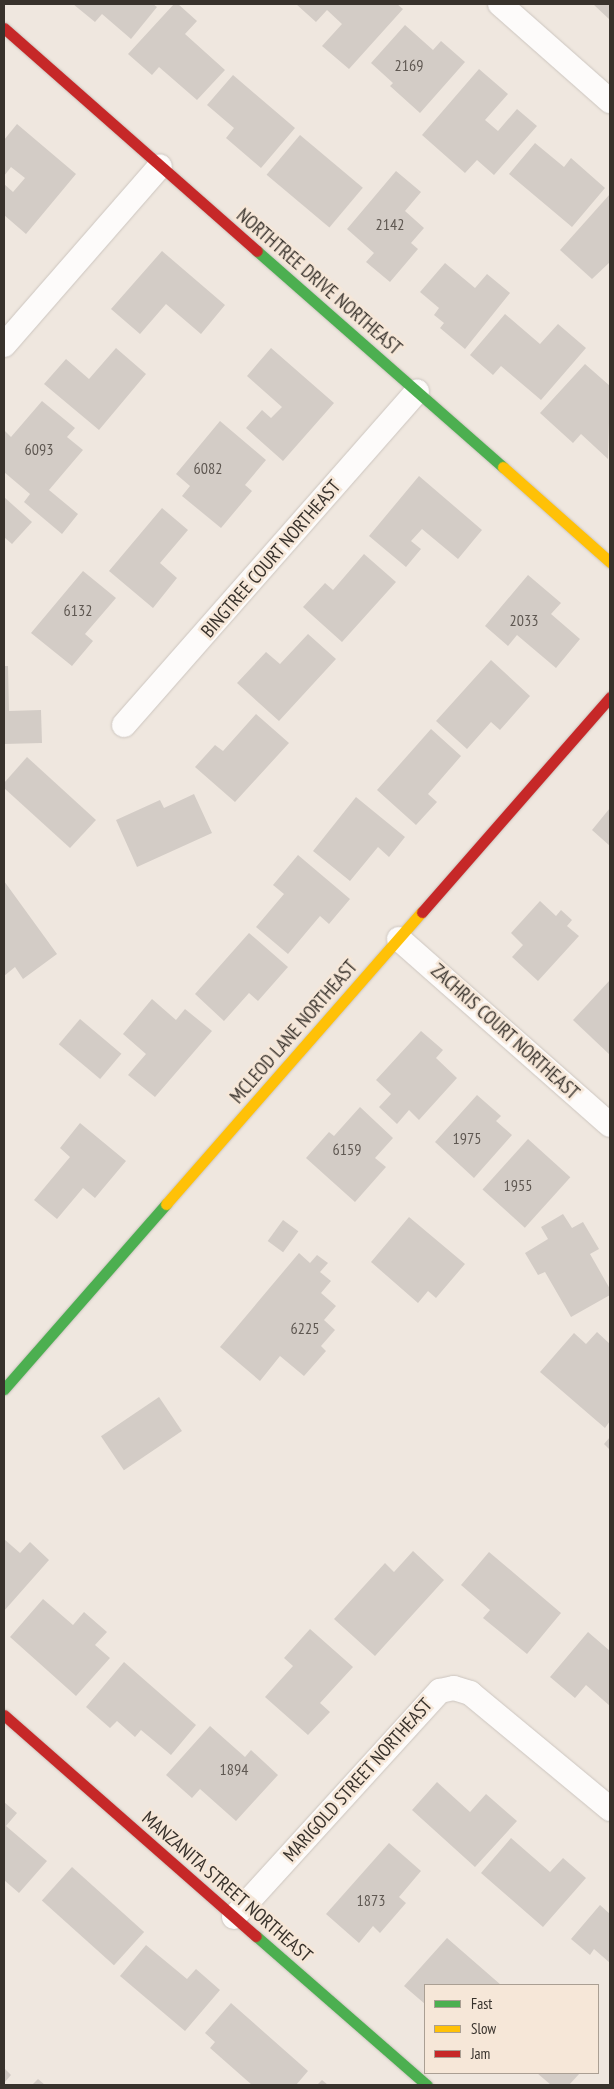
<!DOCTYPE html>
<html>
<head>
<meta charset="utf-8">
<style>
  body { margin:0 }
  #map { position:relative; width:614px; height:2089px; overflow:hidden; background:#efe7df; font-family:"PT Sans Narrow",sans-serif }
  div>[style] { position:absolute }
  [style*='--x'] { left:calc(var(--x)*1px); top:calc(var(--y)*1px); width:calc(var(--w)*1px); rotate:calc(var(--a)*1deg) }
  .building>* { inset:0; background:#d3ccc6; transform-origin:0 0 }
  .roads { filter:drop-shadow(0 0 1px #ccc5bf) drop-shadow(0 0 1px #ccc5bf) }
  .street>* { height:24px; margin:-12px; padding:0 12px; transform-origin:12px; border-radius:12px; background:#fdfbfa }
  .fast>* { height:11px; margin:-5.5px; padding:0 5.5px; transform-origin:5.5px; border-radius:5.5px; background:#4caf50 }
  .slow>* { height:11px; margin:-5.5px; padding:0 5.5px; transform-origin:5.5px; border-radius:5.5px; background:#ffc107 }
  .jam>* { height:11px; margin:-5.5px; padding:0 5.5px; transform-origin:5.5px; border-radius:5.5px; background:#c62828 }
  span { translate:-50% -50%; white-space:nowrap; text-align:center; line-height:1.15; -webkit-text-stroke:5px #f6e7d8; paint-order:stroke }
  .number-label { font-size:16px; color:#5f5852 }
  .number-label span { -webkit-text-stroke-width:0 }
  .street-label { font-size:19px; color:#38322c }
  .frame { position:absolute; inset:0; border:5px solid #38322c; pointer-events:none }
  .legend { position:absolute; left:424px; top:1984px; width:175px; height:90px; box-sizing:border-box; background:#f6e7d8; border:1px solid #aa9f93; margin:0; padding:6px 9px; list-style:none; font-size:15px; color:#38322c }
  .legend li { display:flex; align-items:center; gap:10px; height:25px }
  .legend b { width:25px; border:1px solid #aa9f93 }
</style>
</head>
<body>
<div id="map">
  <div class="building">
    <i style="clip-path:polygon(73px 4px,153px 4px,157px 7px,131px 39px,102px 14px,95px 22px)"></i>
    <i style="clip-path:polygon(174px 4px,178px 4px,197px 21px,185px 34px,225px 70px,197px 100px,159px 67px,152px 75px,128px 54px)"></i>
    <i style="clip-path:polygon(296px 4px,397px 4px,403px 9px,349px 69px,322px 46px,342px 24px,327px 10px,316px 22px)"></i>
    <i style="clip-path:polygon(593px 4px,610px 4px,610px 20px)"></i>
    <i style="clip-path:polygon(405px 25px,433px 50px,441px 41px,465px 62px,420px 113px,390px 86px,393px 83px,371px 63px)"></i>
    <i style="clip-path:polygon(479px 69px,508px 94px,485px 120px,498px 131px,517px 109px,537px 126px,494px 175px,477px 160px,465px 173px,422px 135px)"></i>
    <i style="clip-path:polygon(233px 75px,295px 128px,261px 168px,226px 138px,234px 128px,207px 105px)"></i>
    <i style="clip-path:polygon(17px 124px,76px 174px,26px 234px,4px 215px,4px 184px,13px 192px,25px 178px,11px 167px,4px 176px,4px 140px)"></i>
    <i style="left:300px;top:135px;width:82px;height:52px;rotate:40deg"></i>
    <i style="clip-path:polygon(535px 143px,564px 167px,571px 158px,605px 188px,572px 227px,509px 174px)"></i>
    <i style="clip-path:polygon(396px 171px,421px 192px,405px 211px,424px 228px,411px 243px,418px 249px,390px 282px,366px 262px,374px 253px,347px 229px)"></i>
    <i style="clip-path:polygon(610px 194px,610px 262px,592px 279px,560px 250px)"></i>
    <i style="clip-path:polygon(162px 251px,225px 305px,201px 334px,166px 304px,140px 334px,111px 309px)"></i>
    <i style="clip-path:polygon(445px 263px,475px 288px,487px 274px,510px 293px,465px 349px,440px 328px,444px 323px,434px 315px,439px 308px,420px 292px)"></i>
    <i style="clip-path:polygon(505px 314px,540px 344px,558px 324px,586px 348px,541px 400px,501px 366px,493px 375px,470px 355px)"></i>
    <i style="clip-path:polygon(116px 348px,146px 374px,99px 430px,44px 384px,66px 359px,89px 379px)"></i>
    <i style="clip-path:polygon(271px 348px,334px 403px,283px 461px,246px 428px,262px 410px,271px 418px,282px 407px,247px 376px)"></i>
    <i style="clip-path:polygon(585px 364px,610px 386px,608px 459px,581px 434px,573px 443px,540px 413px)"></i>
    <i style="clip-path:polygon(42px 401px,75px 428px,67px 437px,83px 450px,49px 490px,78px 514px,62px 534px,24px 502px,30px 494px,4px 472px,4px 430px,11px 437px)"></i>
    <i style="clip-path:polygon(220px 421px,266px 460px,245px 485px,252px 491px,221px 528px,182px 496px,190px 486px,176px 474px)"></i>
    <i style="clip-path:polygon(419px 476px,482px 530px,458px 559px,422px 529px,411px 541px,421px 549px,406px 567px,369px 536px)"></i>
    <i style="clip-path:polygon(4px 497px,32px 522px,12px 544px,4px 537px)"></i>
    <i style="clip-path:polygon(162px 508px,188px 530px,160px 563px,177px 578px,153px 608px,109px 571px)"></i>
    <i style="clip-path:polygon(364px 554px,396px 582px,342px 642px,303px 607px,325px 583px,333px 590px)"></i>
    <i style="clip-path:polygon(83px 571px,116px 598px,85px 634px,93px 641px,72px 666px,31px 633px)"></i>
    <i style="clip-path:polygon(528px 575px,561px 603px,551px 614px,580px 639px,556px 668px,517px 635px,508px 646px,485px 626px)"></i>
    <i style="clip-path:polygon(308px 634px,336px 659px,279px 721px,237px 683px,266px 652px,280px 664px)"></i>
    <i style="clip-path:polygon(491px 660px,530px 696px,500px 730px,491px 722px,467px 749px,436px 721px)"></i>
    <i style="clip-path:polygon(4px 666px,8px 666px,9px 711px,41px 710px,42px 743px,4px 744px)"></i>
    <i style="clip-path:polygon(256px 714px,289px 743px,235px 802px,195px 767px,215px 745px,223px 751px)"></i>
    <i style="clip-path:polygon(431px 729px,461px 756px,428px 794px,437px 802px,416px 825px,377px 790px)"></i>
    <i style="clip-path:polygon(27px 757px,96px 820px,70px 848px,4px 788px,4px 783px)"></i>
    <i style="clip-path:polygon(194px 794px,212px 833px,137px 867px,116px 820px,160px 800px,164px 808px)"></i>
    <i style="clip-path:polygon(356px 797px,405px 837px,389px 857px,378px 847px,350px 881px,313px 851px)"></i>
    <i style="clip-path:polygon(610px 808px,610px 846px,592px 830px)"></i>
    <i style="clip-path:polygon(298px 855px,350px 899px,329px 924px,320px 916px,288px 954px,256px 927px,284px 894px,273px 885px)"></i>
    <i style="clip-path:polygon(4px 881px,57px 954px,23px 979px,15px 967px,4px 976px)"></i>
    <i style="clip-path:polygon(540px 901px,556px 916px,561px 910px,572px 920px,567px 926px,579px 936px,538px 981px,512px 957px,523px 945px,511px 933px)"></i>
    <i style="clip-path:polygon(249px 933px,288px 967px,258px 1001px,249px 993px,224px 1021px,195px 994px)"></i>
    <i style="clip-path:polygon(610px 980px,610px 1055px,573px 1020px)"></i>
    <i style="clip-path:polygon(152px 999px,176px 1020px,185px 1009px,212px 1031px,155px 1097px,128px 1075px,146px 1054px,123px 1034px)"></i>
    <i style="left:80px;top:1019px;width:54px;height:33px;rotate:40deg"></i>
    <i style="clip-path:polygon(421px 1031px,443px 1050px,436px 1058px,457px 1078px,419px 1120px,409px 1110px,397px 1124px,379px 1107px,391px 1094px,376px 1080px)"></i>
    <i style="clip-path:polygon(477px 1095px,501px 1116px,496px 1121px,512px 1135px,474px 1178px,435px 1142px)"></i>
    <i style="clip-path:polygon(360px 1107px,393px 1138px,375px 1158px,386px 1167px,355px 1202px,306px 1158px,329px 1132px,334px 1136px)"></i>
    <i style="clip-path:polygon(80px 1123px,126px 1161px,95px 1198px,83px 1188px,57px 1219px,34px 1200px,70px 1157px,60px 1148px)"></i>
    <i style="left:528px;top:1139px;width:57px;height:68px;rotate:42deg"></i>
    <i style="clip-path:polygon(563px 1214px,572px 1228px,583px 1222px,599px 1249px,590px 1254px,610px 1289px,610px 1295px,571px 1317px,545px 1272px,538px 1275px,525px 1253px,548px 1239px,541px 1227px)"></i>
    <i style="clip-path:polygon(409px 1217px,465px 1264px,436px 1298px,428px 1291px,418px 1303px,371px 1262px)"></i>
    <i style="left:283px;top:1220px;width:19px;height:26px;rotate:36deg"></i>
    <i style="clip-path:polygon(299px 1253px,310px 1263px,317px 1255px,328px 1263px,320px 1272px,331px 1281px,321px 1293px,336px 1306px,324px 1320px,335px 1330px,321px 1346px,326px 1351px,304px 1376px,280px 1356px,260px 1381px,220px 1347px)"></i>
    <i style="clip-path:polygon(597px 1332px,610px 1344px,610px 1421px,605px 1428px,540px 1372px,574px 1333px,586px 1344px)"></i>
    <i style="left:159px;top:1397px;width:41px;height:70px;rotate:56deg"></i>
    <i style="clip-path:polygon(610px 1437px,610px 1450px,604px 1444px)"></i>
    <i style="clip-path:polygon(4px 1539px,20px 1553px,30px 1542px,49px 1560px,4px 1611px)"></i>
    <i style="clip-path:polygon(413px 1551px,444px 1580px,375px 1656px,334px 1619px,385px 1563px,394px 1572px)"></i>
    <i style="clip-path:polygon(489px 1552px,561px 1613px,527px 1654px,483px 1618px,490px 1610px,461px 1585px)"></i>
    <i style="clip-path:polygon(43px 1599px,73px 1625px,84px 1612px,107px 1632px,95px 1645px,110px 1658px,76px 1696px,10px 1637px)"></i>
    <i style="clip-path:polygon(310px 1629px,353px 1667px,320px 1703px,330px 1712px,308px 1735px,265px 1697px,293px 1666px,284px 1658px)"></i>
    <i style="clip-path:polygon(588px 1632px,610px 1651px,610px 1706px,586px 1685px,575px 1698px,550px 1677px)"></i>
    <i style="clip-path:polygon(124px 1662px,196px 1725px,171px 1755px,141px 1730px,135px 1737px,117px 1721px,110px 1728px,86px 1707px)"></i>
    <i style="clip-path:polygon(210px 1726px,245px 1757px,251px 1750px,278px 1775px,236px 1821px,200px 1789px,192px 1798px,166px 1775px)"></i>
    <i style="clip-path:polygon(437px 1782px,470px 1812px,486px 1794px,517px 1821px,475px 1867px,412px 1810px)"></i>
    <i style="clip-path:polygon(4px 1802px,17px 1813px,6px 1826px,47px 1861px,19px 1893px,4px 1880px)"></i>
    <i style="clip-path:polygon(511px 1838px,550px 1872px,563px 1858px,586px 1878px,543px 1927px,481px 1873px)"></i>
    <i style="clip-path:polygon(389px 1843px,421px 1871px,399px 1897px,406px 1903px,380px 1933px,373px 1926px,359px 1943px,326px 1914px)"></i>
    <i style="left:72px;top:1867px;width:97px;height:45px;rotate:42deg"></i>
    <i style="clip-path:polygon(600px 1905px,610px 1914px,610px 1963px,594px 1949px,590px 1955px,571px 1939px)"></i>
    <i style="clip-path:polygon(447px 1938px,501px 1985px,425px 1985px,425px 2004px,404px 1986px)"></i>
    <i style="clip-path:polygon(146px 1945px,187px 1979px,196px 1969px,220px 1990px,185px 2031px,120px 1976px)"></i>
    <i style="clip-path:polygon(231px 2003px,308px 2071px,296px 2085px,252px 2085px,210px 2048px,215px 2042px,205px 2033px)"></i>
    <i style="clip-path:polygon(4px 2068px,11px 2075px,4px 2083px)"></i>
    <i style="clip-path:polygon(537px 2073px,580px 2073px,569px 2085px,551px 2085px)"></i>
    <i style="clip-path:polygon(38px 2079px,45px 2085px,32px 2085px)"></i>
    <i style="clip-path:polygon(322px 2080px,328px 2085px,317px 2085px)"></i>
  </div>
  <div class="roads">
    <div class="street">
      <i style="--x:500;--y:4;--w:147;--a:41.4"></i>
      <i style="--x:4;--y:345;--w:237;--a:-48.9"></i>
      <i style="--x:124;--y:725;--w:444;--a:-48.7"></i>
      <i style="--x:399;--y:939;--w:281;--a:41.4"></i>
      <i style="--x:234;--y:1917;--w:306;--a:-47.7"></i>
      <i style="--x:440;--y:1691;--w:14;--a:-12"></i>
      <i style="--x:454;--y:1688;--w:17;--a:17"></i>
      <i style="--x:470;--y:1693;--w:182;--a:39.6"></i>
    </div>
    <div class="fast">
      <i style="--x:257;--y:251;--w:327;--a:41.3"></i>
      <i style="--x:4;--y:1389;--w:246;--a:-48.8"></i>
      <i style="--x:256;--y:1936;--w:227;--a:41.1"></i>
    </div>
    <div class="slow">
      <i style="--x:503;--y:467;--w:143;--a:41.6"></i>
      <i style="--x:166;--y:1204;--w:388;--a:-48.8"></i>
    </div>
    <div class="jam">
      <i style="--x:4;--y:28;--w:337;--a:41.4"></i>
      <i style="--x:422;--y:912;--w:286;--a:-48.8"></i>
      <i style="--x:4;--y:1715;--w:335;--a:41.3"></i>
    </div>
  </div>
  <div class="number-label">
    <span style="left:409px;top:65px">2169</span>
    <span style="left:390px;top:224px">2142</span>
    <span style="left:39px;top:449px">6093</span>
    <span style="left:208px;top:468px">6082</span>
    <span style="left:78px;top:610px">6132</span>
    <span style="left:524px;top:620px">2033</span>
    <span style="left:467px;top:1138px">1975</span>
    <span style="left:347px;top:1149px">6159</span>
    <span style="left:518px;top:1185px">1955</span>
    <span style="left:305px;top:1328px">6225</span>
    <span style="left:234px;top:1769px">1894</span>
    <span style="left:371px;top:1900px">1873</span>
  </div>
  <div class="street-label">
    <span style="left:319px;top:282px;rotate:41deg">NORTHTREE DRIVE NORTHEAST</span>
    <span style="left:271px;top:559px;rotate:-49deg">BINGTREE COURT NORTHEAST</span>
    <span style="left:294px;top:1032px;rotate:-49deg">MCLEOD LANE NORTHEAST</span>
    <span style="left:505px;top:1032px;rotate:42deg">ZACHRIS COURT NORTHEAST</span>
    <span style="left:358px;top:1780px;rotate:-48deg">MARIGOLD STREET NORTHEAST</span>
    <span style="left:227px;top:1887px;rotate:41deg">MANZANITA STREET NORTHEAST</span>
  </div>
  <div class="frame"></div>
  <ul class="legend">
  <li><b style="height:6px;background:#4caf50"></b>Fast</li>
  <li><b style="height:6px;background:#ffc107"></b>Slow</li>
  <li><b style="height:6px;background:#c62828"></b>Jam</li>
  </ul>
</div>
</body>
</html>
